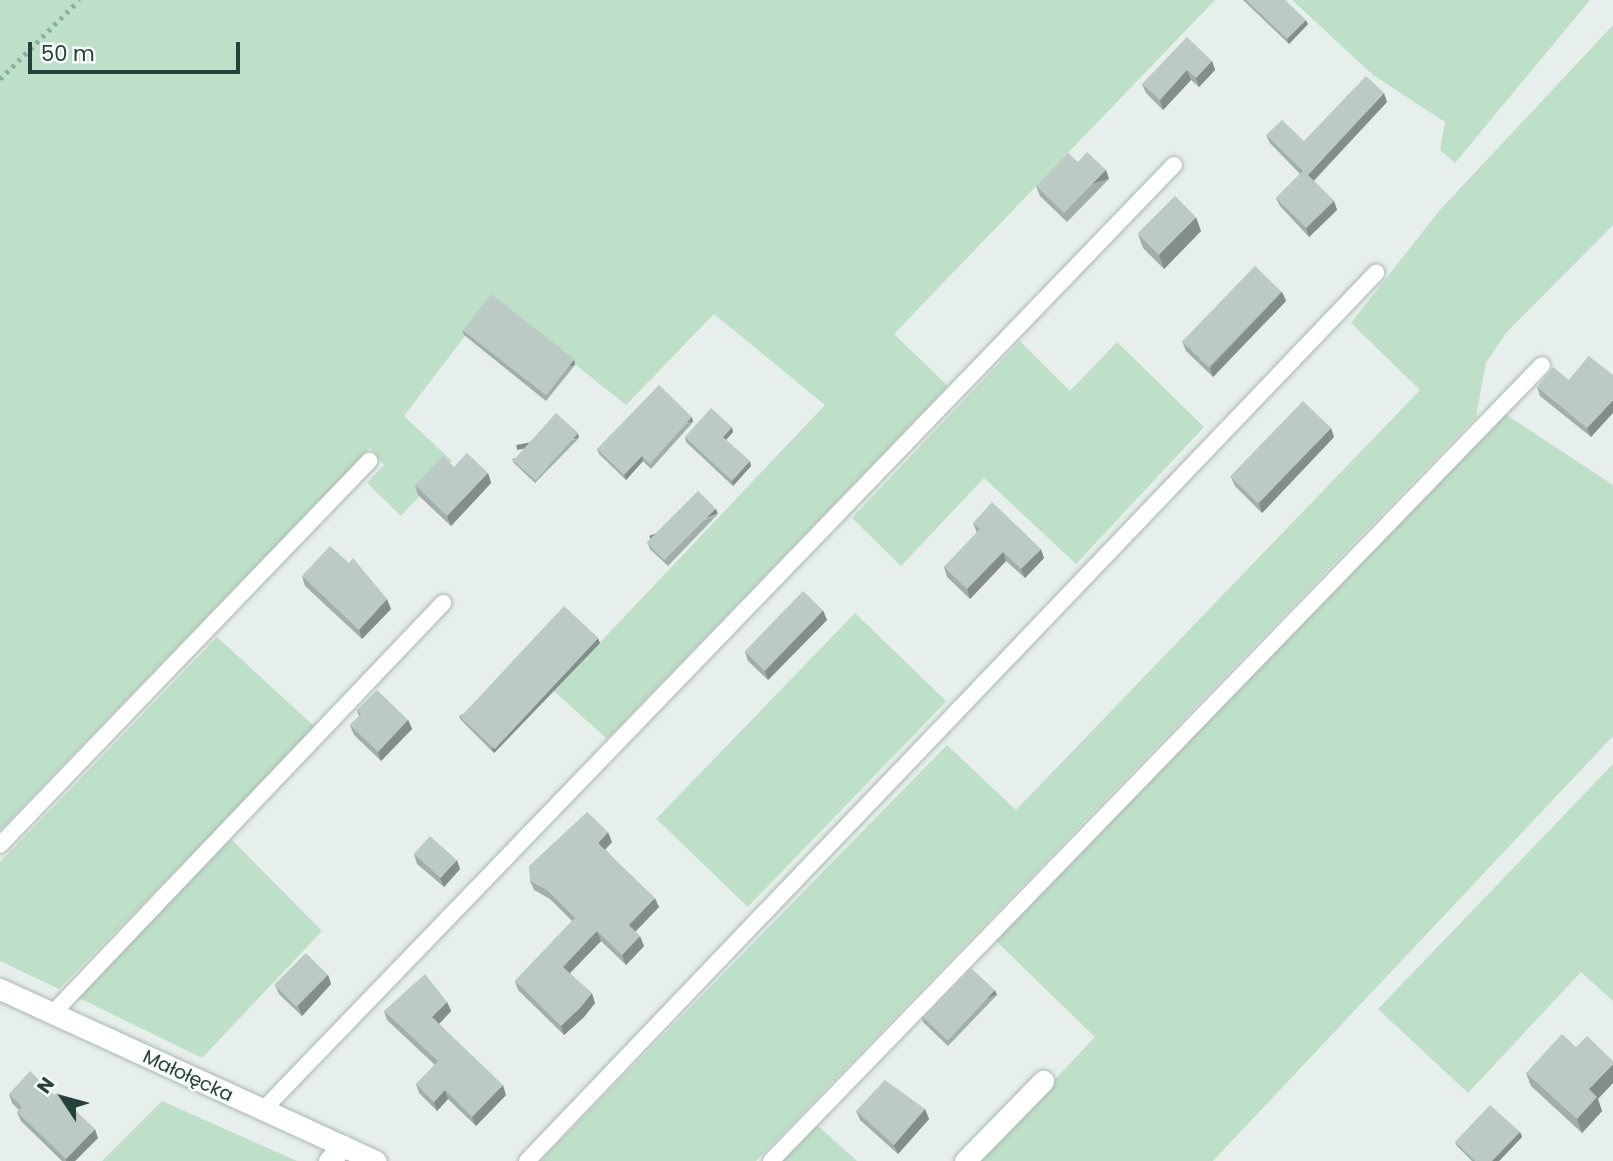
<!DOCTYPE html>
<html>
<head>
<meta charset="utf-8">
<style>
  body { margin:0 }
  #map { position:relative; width:1613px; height:1161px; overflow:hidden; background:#e6efeb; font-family:Poppins,sans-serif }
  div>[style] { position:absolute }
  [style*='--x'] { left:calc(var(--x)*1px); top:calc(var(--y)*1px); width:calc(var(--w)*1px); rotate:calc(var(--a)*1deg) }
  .green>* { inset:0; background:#bfe0c8; transform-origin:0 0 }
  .path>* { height:4.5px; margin-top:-2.25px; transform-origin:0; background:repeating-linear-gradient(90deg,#86b3a5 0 3.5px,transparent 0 8.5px) }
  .roads { filter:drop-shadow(0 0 2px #a8b8b2) drop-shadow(0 0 2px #a8b8b2) }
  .service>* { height:16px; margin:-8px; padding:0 8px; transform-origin:8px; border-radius:8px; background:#fff }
  .minor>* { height:21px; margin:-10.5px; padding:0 10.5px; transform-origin:10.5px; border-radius:10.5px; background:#fff }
  .tertiary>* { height:21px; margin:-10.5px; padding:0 10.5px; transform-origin:10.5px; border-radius:10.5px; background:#fff }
  .wall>* { inset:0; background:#a1aea9 }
  .shaded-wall>* { inset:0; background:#838d89; transform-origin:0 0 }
  .building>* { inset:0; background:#bbcac4; transform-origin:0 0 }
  span { translate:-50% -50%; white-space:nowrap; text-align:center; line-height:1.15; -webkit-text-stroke:5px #f7fbf9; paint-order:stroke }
  .street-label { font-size:19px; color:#24423a }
  .north { position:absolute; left:28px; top:1063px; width:70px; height:70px; -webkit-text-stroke:5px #f7fbf9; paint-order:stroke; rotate:306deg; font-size:19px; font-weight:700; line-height:28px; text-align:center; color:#24423a }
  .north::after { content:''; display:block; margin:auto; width:24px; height:32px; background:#24423a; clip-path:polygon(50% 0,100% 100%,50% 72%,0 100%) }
  .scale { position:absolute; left:28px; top:42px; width:212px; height:32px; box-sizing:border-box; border:4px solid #24423a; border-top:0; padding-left:9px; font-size:21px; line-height:24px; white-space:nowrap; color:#24423a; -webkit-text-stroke:5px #f7fbf9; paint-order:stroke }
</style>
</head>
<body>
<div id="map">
  <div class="green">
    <i style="clip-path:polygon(0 0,1215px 0,894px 334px,948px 386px,607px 739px,554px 691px,825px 405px,714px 314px,626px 405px,493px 299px,404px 416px,452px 461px,401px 516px,367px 483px,384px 465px,370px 448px,0 830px)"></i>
    <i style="clip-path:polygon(1292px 0,1590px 0,1455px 163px,1440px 150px,1445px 122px,1373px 75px)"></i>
    <i style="clip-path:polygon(1613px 25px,1613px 225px,1506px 333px,1486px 363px,1476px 417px,756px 1161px,540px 1161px,947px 745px,1016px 810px,1420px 390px,1351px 323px,1439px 211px)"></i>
    <i style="clip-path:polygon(1020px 341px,1070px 391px,1117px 342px,1204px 427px,1076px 564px,984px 478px,901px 566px,852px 518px)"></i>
    <i style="clip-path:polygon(1505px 414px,1613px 485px,1613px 736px,1213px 1161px,978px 1161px,1095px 1037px,996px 941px)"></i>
    <i style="left:855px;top:613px;width:127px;height:286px;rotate:44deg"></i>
    <i style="clip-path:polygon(217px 637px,316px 728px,59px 989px,0 961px,0 862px)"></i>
    <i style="clip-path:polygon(1613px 764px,1613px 1001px,1581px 972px,1468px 1093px,1378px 1009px)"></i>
    <i style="clip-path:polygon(231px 839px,322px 931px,202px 1058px,77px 997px)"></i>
    <i style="clip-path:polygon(162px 1101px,297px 1161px,102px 1161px)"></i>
    <i style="clip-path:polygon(817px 1125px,857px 1161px,782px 1161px)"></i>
  </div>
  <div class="path">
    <i style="--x:0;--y:79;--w:112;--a:-45"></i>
  </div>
  <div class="roads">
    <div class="service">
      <i style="--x:0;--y:845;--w:533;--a:-46.14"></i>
      <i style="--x:53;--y:1013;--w:566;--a:-46.43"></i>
      <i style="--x:262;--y:1111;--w:1314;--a:-46.05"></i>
      <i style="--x:527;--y:1161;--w:1229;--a:-46.29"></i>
      <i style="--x:771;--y:1161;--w:1108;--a:-45.91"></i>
    </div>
    <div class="minor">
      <i style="--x:329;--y:1161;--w:21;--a:-47"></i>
      <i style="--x:965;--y:1161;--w:112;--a:-45.7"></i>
    </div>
    <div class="tertiary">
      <i style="--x:0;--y:989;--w:413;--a:24.6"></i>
    </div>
  </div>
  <div class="wall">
    <i style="clip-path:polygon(1243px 0,1285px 0,1308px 24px,1289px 44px)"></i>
    <i style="clip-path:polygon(1212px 61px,1215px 70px,1199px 87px,1191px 80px,1163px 110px,1146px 93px,1142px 84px)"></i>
    <i style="clip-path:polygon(1387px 102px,1314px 181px,1334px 201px,1337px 210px,1309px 237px,1280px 206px,1276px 198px,1300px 174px,1270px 143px,1266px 135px,1304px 141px)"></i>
    <i style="clip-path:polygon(1078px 162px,1106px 170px,1109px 179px,1067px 222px,1040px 196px,1036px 186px)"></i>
    <i style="clip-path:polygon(1201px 231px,1164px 269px,1143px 248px,1138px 234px)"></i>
    <i style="clip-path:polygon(1282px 292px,1286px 301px,1213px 377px,1186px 351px,1182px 341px)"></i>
    <i style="clip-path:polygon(462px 330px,574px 360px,575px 365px,546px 401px,464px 335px)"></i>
    <i style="clip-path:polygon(1589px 356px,1591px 437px,1540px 396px,1537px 387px,1569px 380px)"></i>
    <i style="clip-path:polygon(693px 422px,651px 469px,643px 461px,626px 480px,599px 454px,597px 449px)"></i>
    <i style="clip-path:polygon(733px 432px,726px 440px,751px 466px,733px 486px,686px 442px,685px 437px)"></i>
    <i style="clip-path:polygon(1334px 437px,1262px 513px,1235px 486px,1231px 477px)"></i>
    <i style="clip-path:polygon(579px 438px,535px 483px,514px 463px,512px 459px)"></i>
    <i style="clip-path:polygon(454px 467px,488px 473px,491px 483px,451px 526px,418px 495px,415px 485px)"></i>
    <i style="clip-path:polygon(718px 514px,668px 566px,650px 549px,648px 544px)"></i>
    <i style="clip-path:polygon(973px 523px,1044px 558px,1025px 578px,1006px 561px,970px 599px,947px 577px,944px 567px,977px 533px)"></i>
    <i style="clip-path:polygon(302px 576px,391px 609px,362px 639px,305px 586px)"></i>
    <i style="clip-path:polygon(827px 620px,768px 680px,748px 661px,745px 652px)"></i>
    <i style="clip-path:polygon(600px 643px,494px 753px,461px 720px,459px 716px)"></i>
    <i style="clip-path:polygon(357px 710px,408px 720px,412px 729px,381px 761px,354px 735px,350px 725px,359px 716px)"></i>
    <i style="clip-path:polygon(612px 842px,605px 849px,659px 907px,635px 932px,644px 946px,626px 965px,601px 941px,570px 973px,595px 1003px,584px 1017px,564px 1035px,518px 990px,515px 981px,572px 921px,550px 899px,534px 890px,530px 881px)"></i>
    <i style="clip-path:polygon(414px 854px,460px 869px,444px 887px,417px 864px)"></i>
    <i style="clip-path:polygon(328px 975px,331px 984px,302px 1016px,279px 994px,275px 985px)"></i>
    <i style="clip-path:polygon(997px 995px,948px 1046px,923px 1022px,922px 1017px)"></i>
    <i style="clip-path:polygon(447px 1002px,451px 1011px,439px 1024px,506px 1095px,476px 1126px,448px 1099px,437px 1111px,419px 1093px,416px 1084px,435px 1065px,387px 1020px,384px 1011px)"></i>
    <i style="clip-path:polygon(1576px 1047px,1602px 1111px,1582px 1133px,1531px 1086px,1526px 1073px)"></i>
    <i style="clip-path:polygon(9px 1094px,98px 1138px,75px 1161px,62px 1161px,21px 1121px,17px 1112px,19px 1110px,12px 1103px)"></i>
    <i style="clip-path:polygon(925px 1109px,929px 1119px,898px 1154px,860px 1120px,856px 1111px)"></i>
    <i style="clip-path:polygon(1520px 1132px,1522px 1137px,1499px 1161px,1472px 1161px,1457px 1146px,1455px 1142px)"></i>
  </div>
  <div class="shaded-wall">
    <i style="clip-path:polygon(1306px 20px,1308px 24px,1289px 44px,1287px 39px)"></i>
    <i style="clip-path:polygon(1212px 61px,1215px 70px,1199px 87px,1196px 78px)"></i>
    <i style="clip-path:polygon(1187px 70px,1191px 80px,1163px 110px,1160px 100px)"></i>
    <i style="clip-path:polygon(1384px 93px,1387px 102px,1311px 183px,1308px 175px)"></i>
    <i style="left:1106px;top:170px;width:9px;height:60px;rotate:72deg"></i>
    <i style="clip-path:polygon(1334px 201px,1337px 210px,1309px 237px,1306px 228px)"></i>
    <i style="clip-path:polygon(1196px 217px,1201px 231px,1164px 269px,1159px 255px)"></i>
    <i style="clip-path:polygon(1282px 292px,1286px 301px,1213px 377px,1210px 368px)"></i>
    <i style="left:574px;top:360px;width:5px;height:46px;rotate:79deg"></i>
    <i style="clip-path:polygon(1613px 400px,1613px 413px,1591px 437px,1587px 428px)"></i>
    <i style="left:692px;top:417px;width:5px;height:63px;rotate:79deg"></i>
    <i style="clip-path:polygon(732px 427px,733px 432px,724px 442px,723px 437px)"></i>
    <i style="clip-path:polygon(1331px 428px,1334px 437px,1262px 513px,1259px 503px)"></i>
    <i style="left:578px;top:433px;width:5px;height:63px;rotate:79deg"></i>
    <i style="clip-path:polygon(642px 456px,643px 461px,626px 480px,624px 475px)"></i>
    <i style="clip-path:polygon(750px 461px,751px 466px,733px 486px,732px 481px)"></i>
    <i style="clip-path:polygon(488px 473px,491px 483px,451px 526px,447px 516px)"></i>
    <i style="left:716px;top:509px;width:5px;height:72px;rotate:68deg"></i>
    <i style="clip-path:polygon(1041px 549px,1044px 558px,1025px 578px,1021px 569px)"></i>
    <i style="clip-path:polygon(1003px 552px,1006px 561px,970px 599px,967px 589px)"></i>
    <i style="clip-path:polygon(387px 599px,391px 609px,362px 639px,359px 630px)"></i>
    <i style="clip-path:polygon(823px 610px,827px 620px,768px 680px,765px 671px)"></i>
    <i style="clip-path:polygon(598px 638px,600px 643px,494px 753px,492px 749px)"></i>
    <i style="clip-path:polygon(408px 720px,412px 729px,381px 761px,378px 752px)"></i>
    <i style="clip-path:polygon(608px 832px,612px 842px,602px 853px,598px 843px)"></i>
    <i style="clip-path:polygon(457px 860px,460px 869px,444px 887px,440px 878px)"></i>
    <i style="clip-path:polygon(655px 898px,659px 907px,632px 935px,629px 925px)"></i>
    <i style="clip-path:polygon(597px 931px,601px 941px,567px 976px,563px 967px)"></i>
    <i style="clip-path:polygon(640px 936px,644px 946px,626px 965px,622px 955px)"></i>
    <i style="clip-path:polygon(328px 975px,331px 984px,302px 1016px,298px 1006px)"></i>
    <i style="left:995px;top:990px;width:5px;height:71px;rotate:68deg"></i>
    <i style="clip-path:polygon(592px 993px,595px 1003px,584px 1017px,564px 1035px,561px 1026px)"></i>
    <i style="clip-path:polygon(447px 1002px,451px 1011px,436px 1027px,432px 1017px)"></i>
    <i style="clip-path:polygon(1613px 1064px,1613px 1083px,1598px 1099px,1602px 1111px,1582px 1133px,1577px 1119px,1589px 1089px)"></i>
    <i style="clip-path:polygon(503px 1085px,506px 1095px,476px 1126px,472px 1117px)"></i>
    <i style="clip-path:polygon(445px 1090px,448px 1099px,437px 1111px,434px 1102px)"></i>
    <i style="clip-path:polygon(925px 1109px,929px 1119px,898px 1154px,894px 1145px)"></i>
    <i style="clip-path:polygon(95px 1129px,98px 1138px,75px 1161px,66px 1161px,66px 1159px)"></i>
    <i style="clip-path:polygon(1520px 1132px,1522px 1137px,1499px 1161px,1492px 1161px)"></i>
  </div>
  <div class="building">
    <i style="clip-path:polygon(1246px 0,1285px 0,1306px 20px,1287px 39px)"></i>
    <i style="clip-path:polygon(1187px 37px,1212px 61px,1196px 78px,1187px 70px,1160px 100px,1142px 84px)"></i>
    <i style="clip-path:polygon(1366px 76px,1384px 93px,1308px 175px,1334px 201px,1306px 228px,1276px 198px,1303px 171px,1266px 135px,1282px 120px,1304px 141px)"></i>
    <i style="clip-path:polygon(1087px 152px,1106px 170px,1064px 213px,1036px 186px,1068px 153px,1078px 162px)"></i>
    <i style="left:1175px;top:196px;width:30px;height:53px;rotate:45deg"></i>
    <i style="left:1255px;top:266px;width:37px;height:105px;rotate:44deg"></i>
    <i style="left:491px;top:294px;width:106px;height:46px;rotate:38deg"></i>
    <i style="clip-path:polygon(1589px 356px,1613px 375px,1613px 400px,1587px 428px,1537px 387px,1553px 367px,1569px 380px)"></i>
    <i style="clip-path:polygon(659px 385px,692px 417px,650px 464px,642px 456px,624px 475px,597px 449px)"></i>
    <i style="left:1303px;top:401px;width:39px;height:105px;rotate:44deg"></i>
    <i style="clip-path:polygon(711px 408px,732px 427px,723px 437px,750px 461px,732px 481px,685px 437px)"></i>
    <i style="left:556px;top:413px;width:30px;height:64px;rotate:42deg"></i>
    <i style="clip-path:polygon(467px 453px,488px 473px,447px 516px,415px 485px,443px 456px,454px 467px)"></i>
    <i style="left:698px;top:491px;width:25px;height:73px;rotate:45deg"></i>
    <i style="clip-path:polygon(992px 502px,1041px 549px,1021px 569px,1003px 552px,967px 589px,944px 567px,980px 529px,973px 523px)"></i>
    <i style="clip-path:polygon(330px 546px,349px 563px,353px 558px,387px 599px,359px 630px,302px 576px)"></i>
    <i style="left:803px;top:591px;width:28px;height:84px;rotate:44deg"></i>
    <i style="left:564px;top:606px;width:47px;height:152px;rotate:43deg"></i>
    <i style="clip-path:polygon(377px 690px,408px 720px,378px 752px,350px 725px,361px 714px,357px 710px)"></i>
    <i style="clip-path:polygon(587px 812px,608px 832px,598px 843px,655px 898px,629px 925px,640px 936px,622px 955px,597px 931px,563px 967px,592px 993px,581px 1007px,561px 1026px,515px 981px,575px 918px,547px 890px,530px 881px,529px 866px)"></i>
    <i style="left:430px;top:836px;width:36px;height:24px;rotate:42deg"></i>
    <i style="left:306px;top:953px;width:31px;height:45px;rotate:45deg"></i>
    <i style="left:970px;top:967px;width:34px;height:69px;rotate:43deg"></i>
    <i style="clip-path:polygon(425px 974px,447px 1002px,432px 1017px,503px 1085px,472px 1117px,445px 1090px,434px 1102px,416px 1084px,438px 1061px,384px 1011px)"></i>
    <i style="clip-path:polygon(1562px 1034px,1576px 1047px,1587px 1036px,1613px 1061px,1613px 1064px,1589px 1089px,1597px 1097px,1577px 1119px,1526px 1073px)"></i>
    <i style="clip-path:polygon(30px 1071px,54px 1095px,57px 1093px,95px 1129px,66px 1159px,17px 1112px,22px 1107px,9px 1094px)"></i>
    <i style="clip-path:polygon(885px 1080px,925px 1109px,894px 1145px,856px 1111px)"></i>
    <i style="clip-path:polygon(1490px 1105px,1520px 1132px,1492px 1161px,1475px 1161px,1455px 1142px)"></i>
  </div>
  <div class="street-label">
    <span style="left:188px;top:1076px;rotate:25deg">Małołęcka</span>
  </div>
  <div class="north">N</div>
  <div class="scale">50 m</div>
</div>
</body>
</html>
